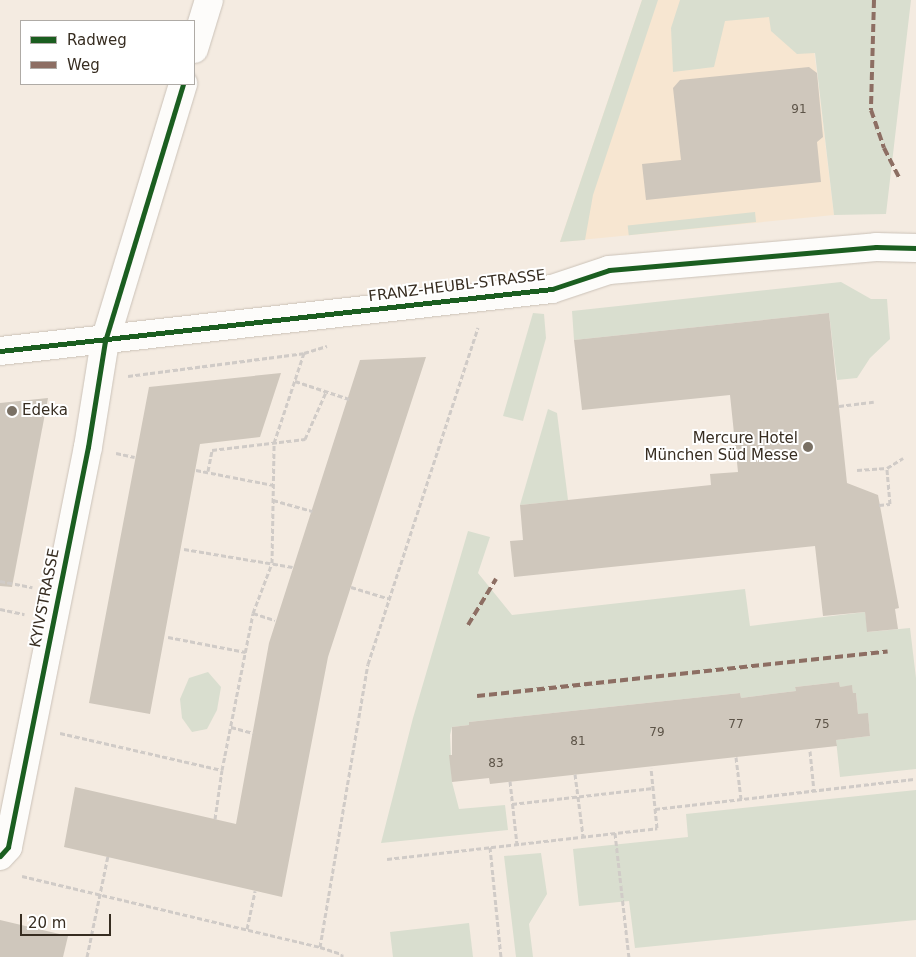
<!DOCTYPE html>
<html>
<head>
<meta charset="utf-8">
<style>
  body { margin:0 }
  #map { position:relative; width:916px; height:957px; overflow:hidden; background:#f4ebe1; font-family:"DejaVu Sans",sans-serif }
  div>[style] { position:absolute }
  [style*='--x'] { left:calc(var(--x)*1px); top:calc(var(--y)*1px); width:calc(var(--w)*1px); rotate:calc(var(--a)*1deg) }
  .built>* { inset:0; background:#f7e6d1 }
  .green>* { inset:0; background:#d9decf; transform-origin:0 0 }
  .building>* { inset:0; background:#cfc7bc }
  .path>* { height:3px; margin-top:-1.5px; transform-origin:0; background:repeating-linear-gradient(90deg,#d0cbc7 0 5px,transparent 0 7.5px) }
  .roads { filter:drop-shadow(0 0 1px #cbc2b8) drop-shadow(0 0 1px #cbc2b8) }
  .minor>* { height:28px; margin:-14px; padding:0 14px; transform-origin:14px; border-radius:14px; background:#fdfcfa }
  .quiet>* { height:4px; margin-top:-2px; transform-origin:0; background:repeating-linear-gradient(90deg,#8d6e63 0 8px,transparent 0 12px) }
  .cycleway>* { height:5px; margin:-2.5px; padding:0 2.5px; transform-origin:2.5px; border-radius:2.5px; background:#1b5e20 }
  .dots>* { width:14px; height:14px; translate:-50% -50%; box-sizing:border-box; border:2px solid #fff; border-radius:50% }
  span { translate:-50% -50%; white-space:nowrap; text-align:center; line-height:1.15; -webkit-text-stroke:4px #fff; paint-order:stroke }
  .number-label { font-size:12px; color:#5d5448 }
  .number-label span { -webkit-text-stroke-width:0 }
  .street-label { font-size:15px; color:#372d21 }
  .poi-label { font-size:15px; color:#372d21 }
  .left { translate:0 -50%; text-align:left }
  .right { translate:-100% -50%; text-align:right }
  .legend { position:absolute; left:20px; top:20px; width:175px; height:65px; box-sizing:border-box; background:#fff; border:1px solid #afaba6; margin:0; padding:6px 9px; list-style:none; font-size:15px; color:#372d21 }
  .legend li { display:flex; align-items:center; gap:10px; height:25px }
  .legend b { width:25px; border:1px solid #afaba6 }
  .scale { position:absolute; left:20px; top:914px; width:91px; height:22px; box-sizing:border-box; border:2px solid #372d21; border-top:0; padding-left:6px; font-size:15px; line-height:18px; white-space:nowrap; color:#372d21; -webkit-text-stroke:4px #fff; paint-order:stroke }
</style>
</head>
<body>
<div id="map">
  <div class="built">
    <i style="clip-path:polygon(642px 0,808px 0,834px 215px,560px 242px)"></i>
  </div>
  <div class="green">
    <i style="clip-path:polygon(642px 0,658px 0,593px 195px,585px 240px,560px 242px)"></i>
    <i style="clip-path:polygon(680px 0,911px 0,886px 214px,834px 215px,815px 53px,797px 54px,771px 31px,769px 17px,725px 21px,714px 67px,673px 72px,671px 28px)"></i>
    <i style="left:755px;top:212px;width:10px;height:128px;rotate:84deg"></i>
    <i style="clip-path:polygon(841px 282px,871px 299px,887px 299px,890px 339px,870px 358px,857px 378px,837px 380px,829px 313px,574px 340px,572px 311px)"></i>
    <i style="clip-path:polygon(533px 313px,544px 314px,546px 338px,523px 421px,503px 416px)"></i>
    <i style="clip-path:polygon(548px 409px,557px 413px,568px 500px,520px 505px)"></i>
    <i style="clip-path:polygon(468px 531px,490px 537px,478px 573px,512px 615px,745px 589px,750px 626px,865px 612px,868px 632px,910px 628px,916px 678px,916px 769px,840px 777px,836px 740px,870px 736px,868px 714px,858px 714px,856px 693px,853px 693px,852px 686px,840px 687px,839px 682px,795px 687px,796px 691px,771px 694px,741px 698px,740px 693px,469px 722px,469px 725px,452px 727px,450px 735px,452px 782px,459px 809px,505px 805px,508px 830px,381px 843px,413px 718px)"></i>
    <i style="clip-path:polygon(208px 672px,221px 687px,217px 710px,207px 729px,192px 732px,182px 718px,180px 699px,189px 678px)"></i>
    <i style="clip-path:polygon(916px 790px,916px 920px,635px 948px,629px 901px,579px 906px,573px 849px,688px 837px,686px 814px)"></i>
    <i style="clip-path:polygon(541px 853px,547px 894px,529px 924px,533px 957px,516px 957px,504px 856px)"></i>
    <i style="clip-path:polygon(469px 923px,473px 957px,393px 957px,390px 932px)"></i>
  </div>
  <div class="building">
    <i style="clip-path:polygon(809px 67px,817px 73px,823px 137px,817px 142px,821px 182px,646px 200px,642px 164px,681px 160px,673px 88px,680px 80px)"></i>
    <i style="clip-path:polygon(829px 313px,847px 483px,878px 495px,899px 608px,895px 609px,898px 629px,867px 632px,865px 612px,823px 616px,815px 546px,514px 577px,510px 541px,523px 540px,520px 505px,711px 485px,710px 474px,738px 472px,730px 395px,582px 410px,574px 340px)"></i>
    <i style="clip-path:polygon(426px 357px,328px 657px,282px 897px,64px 847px,75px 787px,236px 824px,269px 643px,360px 360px)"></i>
    <i style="clip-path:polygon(281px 373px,260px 437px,200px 444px,150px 714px,89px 703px,149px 387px)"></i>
    <i style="clip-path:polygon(48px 398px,12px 587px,0 586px,0 403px)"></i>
    <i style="clip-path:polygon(839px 682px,840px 687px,852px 685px,853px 693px,856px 693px,858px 714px,868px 713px,870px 736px,836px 740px,837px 746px,490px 784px,489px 778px,452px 782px,449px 755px,452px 755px,452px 727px,469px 725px,469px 722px,740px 693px,741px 698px,771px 694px,796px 691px,795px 687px)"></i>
    <i style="clip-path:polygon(0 920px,68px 936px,63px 957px,0 957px)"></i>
  </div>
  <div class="path">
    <i style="--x:128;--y:376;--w:177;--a:-7.4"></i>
    <i style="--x:304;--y:353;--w:24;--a:-17"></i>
    <i style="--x:295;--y:381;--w:57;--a:18.4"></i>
    <i style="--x:839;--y:406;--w:35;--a:-7"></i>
    <i style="--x:116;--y:453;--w:19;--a:12"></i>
    <i style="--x:196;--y:470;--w:78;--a:11"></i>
    <i style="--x:857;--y:470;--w:30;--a:-4"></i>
    <i style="--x:208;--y:471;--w:21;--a:-79"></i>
    <i style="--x:212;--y:450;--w:94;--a:-6.7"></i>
    <i style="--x:305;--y:439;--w:51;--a:-65.9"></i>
    <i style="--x:273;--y:500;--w:41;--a:15.8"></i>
    <i style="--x:879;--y:505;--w:11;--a:-5"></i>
    <i style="--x:890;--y:504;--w:36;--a:-95"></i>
    <i style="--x:887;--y:468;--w:19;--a:-32"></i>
    <i style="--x:184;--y:549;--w:110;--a:9.4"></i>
    <i style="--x:0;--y:581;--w:33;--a:11"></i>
    <i style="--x:351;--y:587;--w:39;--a:17"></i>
    <i style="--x:0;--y:609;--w:25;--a:12"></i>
    <i style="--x:253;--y:613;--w:23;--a:18"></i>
    <i style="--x:168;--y:637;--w:79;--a:10.9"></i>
    <i style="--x:231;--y:727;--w:23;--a:15"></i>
    <i style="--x:60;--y:733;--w:166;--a:12.9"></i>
    <i style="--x:222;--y:770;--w:160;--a:-78.8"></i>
    <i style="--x:253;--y:613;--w:53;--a:-69.2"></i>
    <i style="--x:272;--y:563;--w:120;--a:-89"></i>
    <i style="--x:274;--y:443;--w:95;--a:-71.6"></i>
    <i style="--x:810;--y:751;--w:40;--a:84.3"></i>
    <i style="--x:736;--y:757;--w:42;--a:83.2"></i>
    <i style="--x:575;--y:774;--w:63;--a:82.6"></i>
    <i style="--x:510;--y:781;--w:63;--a:83.7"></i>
    <i style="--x:512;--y:804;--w:142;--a:-6.5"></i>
    <i style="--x:655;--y:809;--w:263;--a:-6.6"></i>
    <i style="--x:215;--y:819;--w:49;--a:-81.9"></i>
    <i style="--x:615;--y:833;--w:125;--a:83.6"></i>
    <i style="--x:490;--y:847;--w:111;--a:84.3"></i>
    <i style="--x:387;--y:859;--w:272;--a:-6.5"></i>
    <i style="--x:657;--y:828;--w:60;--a:-95.7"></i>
    <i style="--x:22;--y:876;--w:306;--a:13.4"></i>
    <i style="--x:320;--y:947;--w:23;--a:18"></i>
    <i style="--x:342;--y:954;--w:3;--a:90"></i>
    <i style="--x:247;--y:929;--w:39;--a:-78"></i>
    <i style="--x:320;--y:947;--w:287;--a:-80.4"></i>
    <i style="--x:368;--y:664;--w:354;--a:-71.9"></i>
    <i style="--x:87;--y:957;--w:103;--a:-78.3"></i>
  </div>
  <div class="roads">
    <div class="minor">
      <i style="--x:194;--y:49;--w:51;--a:-73"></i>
      <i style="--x:0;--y:351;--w:555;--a:-6.41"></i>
      <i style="--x:552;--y:289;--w:60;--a:-18.4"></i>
      <i style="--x:609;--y:270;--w:268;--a:-4.9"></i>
      <i style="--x:876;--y:247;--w:40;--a:1.4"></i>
      <i style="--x:0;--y:856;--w:12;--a:-48"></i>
      <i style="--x:8;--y:847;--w:408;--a:-78.7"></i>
      <i style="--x:88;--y:447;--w:107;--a:-80.9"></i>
      <i style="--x:105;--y:341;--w:269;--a:-73.1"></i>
    </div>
  </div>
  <div class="quiet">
    <i style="--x:874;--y:0;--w:110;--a:91.6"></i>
    <i style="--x:871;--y:110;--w:40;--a:71.1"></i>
    <i style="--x:884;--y:148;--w:35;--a:63"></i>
    <i style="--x:468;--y:625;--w:54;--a:-58.7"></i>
    <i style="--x:477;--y:696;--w:413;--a:-6.2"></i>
  </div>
  <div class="cycleway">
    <i style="--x:0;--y:351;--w:555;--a:-6.41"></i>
    <i style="--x:552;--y:289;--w:60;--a:-18.4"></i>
    <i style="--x:609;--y:270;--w:268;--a:-4.9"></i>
    <i style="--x:876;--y:247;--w:40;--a:1.4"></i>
    <i style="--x:0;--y:856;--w:12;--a:-48"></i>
    <i style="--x:8;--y:847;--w:408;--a:-78.7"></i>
    <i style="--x:88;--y:447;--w:107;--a:-80.9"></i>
    <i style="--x:105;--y:341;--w:269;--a:-73.1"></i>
  </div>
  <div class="dots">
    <i style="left:12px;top:411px;background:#797064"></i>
    <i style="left:808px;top:447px;background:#797064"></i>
  </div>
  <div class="number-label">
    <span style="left:799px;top:110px">91</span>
    <span style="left:736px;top:725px">77</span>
    <span style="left:822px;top:725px">75</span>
    <span style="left:657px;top:733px">79</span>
    <span style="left:578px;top:742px">81</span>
    <span style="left:496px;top:764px">83</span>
  </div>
  <div class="street-label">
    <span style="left:457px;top:286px;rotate:-7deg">FRANZ-HEUBL-STRASSE</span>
    <span style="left:45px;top:598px;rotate:-79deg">KYIVSTRASSE</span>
  </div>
  <div class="poi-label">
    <span class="left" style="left:22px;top:411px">Edeka</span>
    <span class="right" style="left:798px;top:447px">Mercure Hotel<br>München Süd Messe</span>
  </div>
  <ul class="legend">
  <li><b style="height:6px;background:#1b5e20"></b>Radweg</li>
  <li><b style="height:6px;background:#8d6e63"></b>Weg</li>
  </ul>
  <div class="scale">20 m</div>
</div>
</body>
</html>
